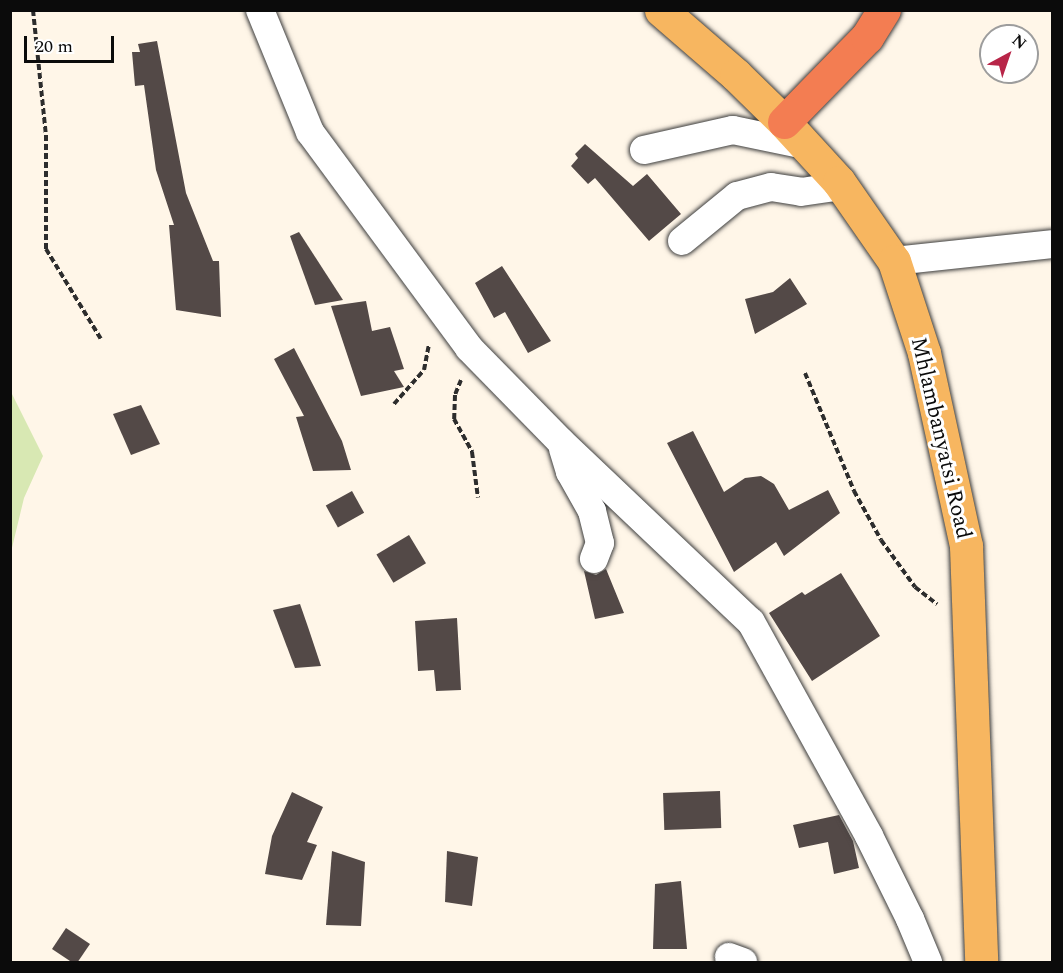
<!DOCTYPE html>
<html>
<head>
<meta charset="utf-8">
<style>
  body { margin:0 }
  #map { position:relative; width:1063px; height:973px; overflow:hidden; background:#fff6e8; font-family:Spectral,serif }
  div>[style] { position:absolute }
  [style*='--x'] { left:calc(var(--x)*1px); top:calc(var(--y)*1px); width:calc(var(--w)*1px); rotate:calc(var(--a)*1deg) }
  .green>* { inset:0; background:#d8e8b3 }
  .building>* { inset:0; background:#534947; transform-origin:0 0 }
  .path>* { height:4px; margin-top:-2px; transform-origin:0; background:repeating-linear-gradient(90deg,#2d2d2d 0 6px,transparent 0 9px) }
  .roads { filter:drop-shadow(0 0 2px #3e3e3e) drop-shadow(0 0 2px #3e3e3e) }
  .minor>* { height:28px; margin:-14px; padding:0 14px; transform-origin:14px; border-radius:14px; background:#fff }
  .major>* { height:33px; margin:-16.5px; padding:0 16.5px; transform-origin:16.5px; border-radius:16.5px; background:#f7b660 }
  .highway>* { height:33px; margin:-16.5px; padding:0 16.5px; transform-origin:16.5px; border-radius:16.5px; background:#f37d52 }
  span { translate:-50% -50%; white-space:nowrap; text-align:center; line-height:1.15; -webkit-text-stroke:6px #fff; paint-order:stroke }
  .street-label { font-size:22px; color:#0b0b0b }
  .frame { position:absolute; inset:0; border:12px solid #0b0b0b; pointer-events:none }
  .north { position:absolute; left:979px; top:24px; width:60px; height:60px; box-sizing:border-box; background:#fff; border:2px solid #9d9d9d; border-radius:50%; rotate:40deg; font-size:16px; font-weight:700; line-height:24px; text-align:center; color:#0b0b0b }
  .north::after { content:''; display:block; margin:auto; width:21px; height:27px; background:#b82548; clip-path:polygon(50% 0,100% 100%,50% 72%,0 100%) }
  .scale { position:absolute; left:24px; top:36px; width:90px; height:27px; box-sizing:border-box; border:3px solid #0b0b0b; border-top:0; padding-left:8px; font-size:18px; line-height:21px; white-space:nowrap; color:#0b0b0b; -webkit-text-stroke:4px #fff; paint-order:stroke }
</style>
</head>
<body>
<div id="map">
  <div class="green">
    <i style="clip-path:polygon(11px 392px,43px 456px,24px 498px,11px 552px)"></i>
  </div>
  <div class="building">
    <i style="clip-path:polygon(157px 41px,186px 193px,213px 261px,219px 261px,221px 317px,176px 310px,169px 225px,174px 225px,156px 170px,144px 85px,135px 86px,132px 52px,140px 52px,138px 44px)"></i>
    <i style="clip-path:polygon(585px 144px,633px 186px,647px 174px,681px 214px,649px 241px,595px 178px,588px 184px,571px 166px,578px 158px,575px 154px)"></i>
    <i style="clip-path:polygon(299px 232px,343px 300px,315px 305px,290px 236px)"></i>
    <i style="clip-path:polygon(502px 266px,551px 341px,528px 353px,505px 312px,494px 318px,475px 283px)"></i>
    <i style="clip-path:polygon(790px 278px,807px 304px,755px 334px,745px 299px,773px 292px)"></i>
    <i style="clip-path:polygon(366px 301px,372px 331px,390px 327px,404px 369px,394px 371px,404px 387px,361px 396px,331px 306px)"></i>
    <i style="clip-path:polygon(294px 348px,342px 441px,351px 470px,313px 471px,296px 417px,304px 416px,274px 359px)"></i>
    <i style="clip-path:polygon(141px 405px,160px 444px,131px 455px,113px 414px)"></i>
    <i style="clip-path:polygon(693px 431px,724px 492px,745px 478px,761px 476px,774px 484px,789px 510px,828px 490px,840px 513px,784px 556px,776px 542px,734px 572px,667px 443px)"></i>
    <i style="left:352px;top:491px;width:25px;height:30px;rotate:61deg"></i>
    <i style="left:409px;top:535px;width:33px;height:38px;rotate:59deg"></i>
    <i style="clip-path:polygon(606px 569px,624px 613px,595px 619px,584px 571px,596px 575px)"></i>
    <i style="clip-path:polygon(841px 573px,880px 636px,812px 681px,769px 613px,802px 592px,805px 595px)"></i>
    <i style="clip-path:polygon(300px 604px,308px 627px,321px 666px,295px 668px,273px 610px)"></i>
    <i style="clip-path:polygon(457px 618px,461px 690px,436px 691px,434px 670px,418px 671px,415px 621px)"></i>
    <i style="left:720px;top:791px;width:37px;height:57px;rotate:88deg"></i>
    <i style="clip-path:polygon(292px 792px,323px 807px,307px 842px,317px 845px,302px 880px,265px 874px,272px 836px)"></i>
    <i style="clip-path:polygon(839px 815px,853px 841px,859px 868px,834px 874px,828px 842px,799px 848px,793px 825px)"></i>
    <i style="clip-path:polygon(332px 851px,365px 862px,361px 926px,326px 925px)"></i>
    <i style="clip-path:polygon(447px 851px,478px 857px,472px 906px,445px 902px)"></i>
    <i style="clip-path:polygon(681px 881px,687px 949px,653px 949px,655px 884px)"></i>
    <i style="clip-path:polygon(66px 928px,90px 944px,77px 963px,73px 963px,52px 949px)"></i>
  </div>
  <div class="path">
    <i style="--x:33;--y:10;--w:126;--a:84.1"></i>
    <i style="--x:46;--y:135;--w:114;--a:90"></i>
    <i style="--x:46;--y:249;--w:105;--a:58.6"></i>
    <i style="--x:805;--y:373;--w:128;--a:67.4"></i>
    <i style="--x:854;--y:491;--w:56;--a:61.1"></i>
    <i style="--x:881;--y:540;--w:58;--a:54.1"></i>
    <i style="--x:915;--y:587;--w:28;--a:38"></i>
    <i style="--x:461;--y:380;--w:16;--a:112"></i>
    <i style="--x:455;--y:395;--w:24;--a:92"></i>
    <i style="--x:454;--y:419;--w:38;--a:61"></i>
    <i style="--x:472;--y:452;--w:46;--a:82.6"></i>
    <i style="--x:394;--y:404;--w:45;--a:-48.6"></i>
    <i style="--x:424;--y:370;--w:26;--a:-79"></i>
  </div>
  <div class="roads">
    <div class="minor">
      <i style="--x:260;--y:10;--w:132;--a:67.7"></i>
      <i style="--x:310;--y:132;--w:268;--a:53.6"></i>
      <i style="--x:469;--y:348;--w:130;--a:45.6"></i>
      <i style="--x:560;--y:441;--w:263;--a:43.5"></i>
      <i style="--x:751;--y:622;--w:244;--a:61.1"></i>
      <i style="--x:869;--y:836;--w:93;--a:63.7"></i>
      <i style="--x:910;--y:919;--w:47;--a:67.3"></i>
      <i style="--x:644;--y:150;--w:91;--a:-12.7"></i>
      <i style="--x:733;--y:130;--w:74;--a:11.8"></i>
      <i style="--x:682;--y:241;--w:71;--a:-39.3"></i>
      <i style="--x:737;--y:196;--w:35;--a:-15"></i>
      <i style="--x:771;--y:187;--w:30;--a:9"></i>
      <i style="--x:801;--y:192;--w:40;--a:-8.5"></i>
      <i style="--x:894;--y:261;--w:159;--a:-6.1"></i>
      <i style="--x:563;--y:449;--w:24;--a:73"></i>
      <i style="--x:570;--y:472;--w:45;--a:60.6"></i>
      <i style="--x:592;--y:511;--w:33;--a:76"></i>
      <i style="--x:600;--y:543;--w:17;--a:111"></i>
      <i style="--x:729;--y:957;--w:15;--a:20"></i>
    </div>
    <div class="major">
      <i style="--x:661;--y:10;--w:99;--a:40.9"></i>
      <i style="--x:736;--y:75;--w:67;--a:44.4"></i>
      <i style="--x:784;--y:122;--w:81;--a:47.5"></i>
      <i style="--x:839;--y:182;--w:96;--a:55.2"></i>
      <i style="--x:894;--y:261;--w:97;--a:71.9"></i>
      <i style="--x:924;--y:353;--w:198;--a:77.7"></i>
      <i style="--x:966;--y:546;--w:416;--a:87.9"></i>
    </div>
    <div class="highway">
      <i style="--x:784;--y:122;--w:119;--a:-45.7"></i>
      <i style="--x:867;--y:37;--w:32;--a:-58"></i>
    </div>
  </div>
  <div class="street-label">
    <span style="left:941px;top:438px;rotate:77deg">Mhlambanyatsi Road</span>
  </div>
  <div class="frame"></div>
  <div class="north">N</div>
  <div class="scale">20 m</div>
</div>
</body>
</html>
